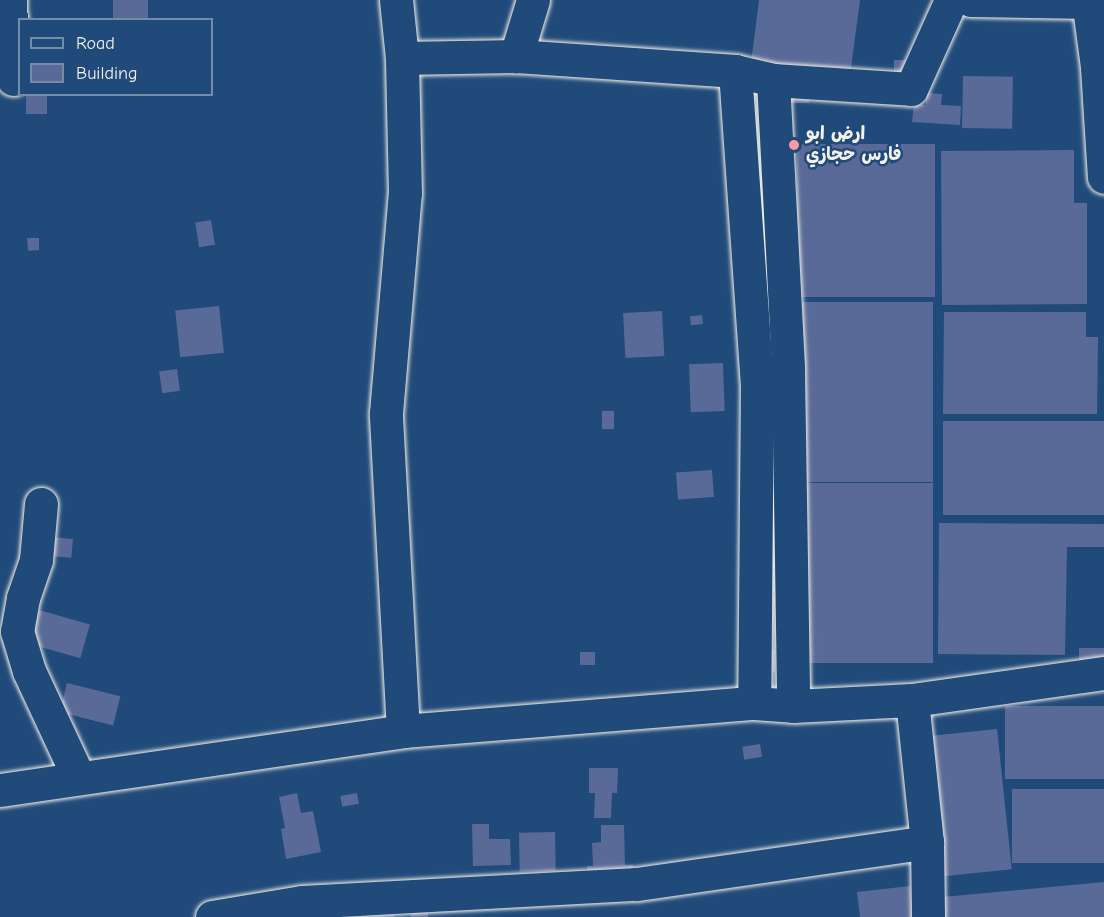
<!DOCTYPE html>
<html>
<head>
<meta charset="utf-8">
<style>
  body { margin:0 }
  #map { position:relative; width:1104px; height:917px; overflow:hidden; background:#1f4a7a; font-family:"Comic Neue","Playpen Sans Arabic",sans-serif }
  div>[style] { position:absolute }
  [style*='--x'] { left:calc(var(--x)*1px); top:calc(var(--y)*1px); width:calc(var(--w)*1px); rotate:calc(var(--a)*1deg) }
  .building>* { inset:0; background:#596a98; transform-origin:0 0 }
  .roads { filter:drop-shadow(0 0 2px #f4f1e8) drop-shadow(0 0 2px #f4f1e8) }
  .minor>* { height:33px; margin:-16.5px; padding:0 16.5px; transform-origin:16.5px; border-radius:16.5px; background:#1f4a7a }
  .dots>* { width:16px; height:16px; translate:-50% -50%; box-sizing:border-box; border:3px solid #1f4a7a; border-radius:50% }
  span { translate:-50% -50%; white-space:nowrap; text-align:center; line-height:1.15; -webkit-text-stroke:5px #1f4a7a; paint-order:stroke }
  .poi-label { font-size:18px; color:#f4f1e8; font-weight:700 }
  .left { translate:0 -50%; text-align:left }
  .legend { position:absolute; left:18px; top:18px; width:195px; height:78px; box-sizing:border-box; background:#1f4a7a; border:2px solid #748da6; margin:0; padding:8px 10px; list-style:none; font-size:18px; color:#f4f1e8 }
  .legend li { display:flex; align-items:center; gap:12px; height:30px }
  .legend b { width:30px; border:2px solid #748da6 }
</style>
</head>
<body>
<div id="map">
  <div class="building">
    <i style="left:113px;top:0;width:35px;height:20px"></i>
    <i style="clip-path:polygon(759px 0,860px 0,850px 76px,751px 63px)"></i>
    <i style="left:910px;top:60px;width:12px;height:16px;rotate:90deg"></i>
    <i style="left:963px;top:76px;width:50px;height:52px;rotate:1deg"></i>
    <i style="left:791px;top:89px;width:18px;height:14px"></i>
    <i style="clip-path:polygon(927px 93px,942px 94px,941px 105px,961px 106px,960px 125px,912px 122px,914px 104px,926px 105px)"></i>
    <i style="left:26px;top:94px;width:21px;height:20px"></i>
    <i style="left:797px;top:144px;width:138px;height:153px"></i>
    <i style="clip-path:polygon(1074px 150px,1074px 203px,1087px 203px,1087px 304px,942px 305px,941px 151px)"></i>
    <i style="left:211px;top:220px;width:25px;height:16px;rotate:81deg"></i>
    <i style="clip-path:polygon(27px 238px,39px 238px,39px 250px,28px 251px)"></i>
    <i style="left:795px;top:302px;width:138px;height:180px"></i>
    <i style="left:219px;top:306px;width:47px;height:44px;rotate:84deg"></i>
    <i style="left:662px;top:311px;width:45px;height:39px;rotate:87deg"></i>
    <i style="clip-path:polygon(944px 312px,1086px 312px,1086px 337px,1098px 337px,1097px 414px,943px 414px)"></i>
    <i style="left:702px;top:315px;width:9px;height:12px;rotate:84deg"></i>
    <i style="left:723px;top:363px;width:48px;height:34px;rotate:88deg"></i>
    <i style="left:177px;top:369px;width:22px;height:18px;rotate:82deg"></i>
    <i style="left:602px;top:411px;width:12px;height:18px"></i>
    <i style="left:943px;top:421px;width:161px;height:94px"></i>
    <i style="left:712px;top:470px;width:27px;height:36px;rotate:86deg"></i>
    <i style="left:933px;top:483px;width:180px;height:139px;rotate:90deg"></i>
    <i style="clip-path:polygon(939px 523px,1104px 524px,1104px 547px,1067px 547px,1065px 655px,938px 654px)"></i>
    <i style="left:51px;top:537px;width:22px;height:19px;rotate:5deg"></i>
    <i style="left:39px;top:610px;width:53px;height:35px;rotate:16deg"></i>
    <i style="left:1104px;top:648px;width:14px;height:25px;rotate:90deg"></i>
    <i style="left:761px;top:650px;width:14px;height:22px"></i>
    <i style="left:580px;top:652px;width:15px;height:13px"></i>
    <i style="left:67px;top:683px;width:55px;height:30px;rotate:14deg"></i>
    <i style="left:1104px;top:706px;width:73px;height:99px;rotate:90deg"></i>
    <i style="left:997px;top:729px;width:141px;height:68px;rotate:84deg"></i>
    <i style="left:760px;top:744px;width:13px;height:18px;rotate:81deg"></i>
    <i style="clip-path:polygon(589px 768px,618px 768px,617px 793px,612px 793px,611px 818px,594px 818px,595px 793px,589px 793px)"></i>
    <i style="left:1104px;top:789px;width:74px;height:92px;rotate:90deg"></i>
    <i style="clip-path:polygon(297px 793px,301px 813px,313px 811px,321px 852px,286px 859px,281px 829px,285px 828px,279px 797px)"></i>
    <i style="left:357px;top:793px;width:11px;height:17px;rotate:80deg"></i>
    <i style="clip-path:polygon(472px 824px,489px 824px,489px 839px,510px 839px,511px 865px,473px 866px)"></i>
    <i style="clip-path:polygon(601px 825px,624px 825px,625px 865px,633px 865px,633px 879px,587px 880px,587px 866px,593px 866px,592px 843px,601px 842px)"></i>
    <i style="left:555px;top:832px;width:39px;height:36px;rotate:89deg"></i>
    <i style="clip-path:polygon(1104px 882px,1104px 917px,944px 917px,942px 897px)"></i>
    <i style="clip-path:polygon(910px 886px,913px 917px,860px 917px,857px 892px)"></i>
    <i style="left:411px;top:904px;width:17px;height:13px"></i>
    <i style="clip-path:polygon(394px 906px,394px 917px,362px 917px,362px 909px)"></i>
  </div>
  <div class="roads">
    <div class="minor">
      <i style="--x:10;--y:0;--w:79;--a:87.8"></i>
      <i style="--x:396;--y:0;--w:58;--a:84.1"></i>
      <i style="--x:533;--y:0;--w:59;--a:106.9"></i>
      <i style="--x:516;--y:56;--w:220;--a:3.9"></i>
      <i style="--x:735;--y:71;--w:39;--a:13"></i>
      <i style="--x:773;--y:80;--w:138;--a:3.7"></i>
      <i style="--x:911;--y:89;--w:98;--a:-65.8"></i>
      <i style="--x:971;--y:0;--w:118;--a:1"></i>
      <i style="--x:1088;--y:0;--w:68;--a:82.3"></i>
      <i style="--x:1097;--y:67;--w:110;--a:86.4"></i>
      <i style="--x:735;--y:71;--w:315;--a:86"></i>
      <i style="--x:757;--y:385;--w:318;--a:90.5"></i>
      <i style="--x:773;--y:80;--w:290;--a:87"></i>
      <i style="--x:788;--y:370;--w:336;--a:89.1"></i>
      <i style="--x:41;--y:504;--w:56;--a:95.1"></i>
      <i style="--x:36;--y:560;--w:40;--a:108.9"></i>
      <i style="--x:23;--y:598;--w:34;--a:100"></i>
      <i style="--x:17;--y:631;--w:42;--a:73.3"></i>
      <i style="--x:29;--y:671;--w:118;--a:65"></i>
      <i style="--x:912;--y:700;--w:143;--a:84"></i>
      <i style="--x:927;--y:842;--w:75;--a:89.2"></i>
      <i style="--x:403;--y:731;--w:318;--a:-93.1"></i>
      <i style="--x:386;--y:413;--w:221;--a:-85.1"></i>
      <i style="--x:405;--y:193;--w:135;--a:-91.3"></i>
      <i style="--x:402;--y:58;--w:114;--a:-1"></i>
      <i style="--x:0;--y:790;--w:407;--a:-8.3"></i>
      <i style="--x:403;--y:731;--w:352;--a:-4.6"></i>
      <i style="--x:754;--y:703;--w:39;--a:4"></i>
      <i style="--x:793;--y:706;--w:119;--a:-2.9"></i>
      <i style="--x:912;--y:700;--w:194;--a:-8"></i>
      <i style="--x:212;--y:917;--w:91;--a:-9.5"></i>
      <i style="--x:302;--y:902;--w:335;--a:-3.1"></i>
      <i style="--x:637;--y:884;--w:293;--a:-8.2"></i>
    </div>
  </div>
  <div class="dots">
    <i style="left:794px;top:145px;background:#ff9aa2"></i>
  </div>
  <div class="poi-label">
    <span class="left" style="left:806px;top:145px">ارض ابو<br>فارس حجازي</span>
  </div>
  <ul class="legend">
  <li><b style="height:8px;background:#1f4a7a"></b>Road</li>
  <li><b style="height:16px;background:#596a98"></b>Building</li>
  </ul>
</div>
</body>
</html>
